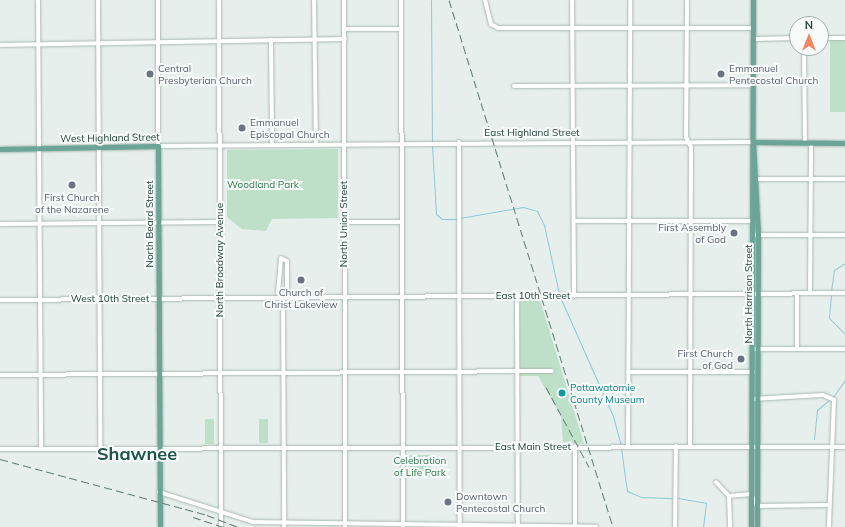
<!DOCTYPE html>
<html>
<head>
<meta charset="utf-8">
<style>
  body { margin:0 }
  #map { position:relative; width:845px; height:527px; overflow:hidden; background:#e6efeb; font-family:Mulish,sans-serif }
  div>[style] { position:absolute }
  [style*='--x'] { left:calc(var(--x)*1px); top:calc(var(--y)*1px); width:calc(var(--w)*1px); rotate:calc(var(--a)*1deg) }
  .green>* { inset:0; background:#bfe0c8; transform-origin:0 0 }
  .stream>* { height:1px; margin:-0.5px; padding:0 0.5px; transform-origin:0.5px; border-radius:0.5px; background:#8ec9d4 }
  .roads { filter:drop-shadow(0 0 1px #a8b8b2) drop-shadow(0 0 1px #a8b8b2) }
  .minor>* { height:4px; margin:-2px; padding:0 2px; transform-origin:2px; border-radius:2px; background:#fff }
  .major>* { height:5px; margin:-2.5px; padding:0 2.5px; transform-origin:2.5px; border-radius:2.5px; background:#6aa596 }
  .rail>* { height:1px; margin-top:-0.5px; transform-origin:0; background:repeating-linear-gradient(90deg,#5f7d75 0 8px,transparent 0 12px) }
  .dots>* { width:11px; height:11px; translate:-50% -50%; box-sizing:border-box; border:2px solid #f7fbf9; border-radius:50% }
  span { translate:-50% -50%; white-space:nowrap; text-align:center; line-height:1.15; -webkit-text-stroke:4px #f7fbf9; paint-order:stroke }
  .worship-label { font-size:10px; color:#5b616d }
  .left { translate:0 -50%; text-align:left }
  .right { translate:-100% -50%; text-align:right }
  .street-label { font-size:10px; color:#24423a }
  .park-label { font-size:10px; color:#2d7a4b }
  .culture-label { font-size:10px; color:#0d838f }
  .town-label { font-size:18px; color:#1f5548; font-weight:700 }
  .north { position:absolute; left:789px; top:16px; width:40px; height:40px; box-sizing:border-box; background:#f7fbf9; border:1px solid #a3b1ad; border-radius:50%; rotate:0deg; font-size:11px; font-weight:700; line-height:16px; text-align:center; color:#24423a }
  .north::after { content:''; display:block; margin:auto; width:14px; height:18px; background:#f4845f; clip-path:polygon(50% 0,100% 100%,50% 72%,0 100%) }
</style>
</head>
<body>
<div id="map">
  <div class="green">
    <i style="left:830px;top:38px;width:15px;height:74px"></i>
    <i style="clip-path:polygon(338px 149px,338px 218px,272px 219px,266px 231px,242px 229px,227px 217px,227px 150px)"></i>
    <i style="clip-path:polygon(520px 300px,540px 300px,584px 444px,563px 442px,561px 416px,538px 376px,520px 376px)"></i>
    <i style="left:205px;top:419px;width:9px;height:25px"></i>
    <i style="left:259px;top:419px;width:9px;height:24px"></i>
    <i style="left:408px;top:455px;width:23px;height:22px"></i>
  </div>
  <div class="stream">
    <i style="--x:431;--y:0;--w:143;--a:89.6"></i>
    <i style="--x:432;--y:146;--w:68;--a:86.6"></i>
    <i style="--x:436;--y:214;--w:8;--a:40"></i>
    <i style="--x:442;--y:219;--w:15;--a:0"></i>
    <i style="--x:460;--y:218;--w:64;--a:-9.9"></i>
    <i style="--x:523;--y:207;--w:15;--a:16"></i>
    <i style="--x:537;--y:211;--w:16;--a:63"></i>
    <i style="--x:544;--y:225;--w:71;--a:77.7"></i>
    <i style="--x:831;--y:291;--w:21;--a:-82"></i>
    <i style="--x:834;--y:270;--w:13;--a:-32"></i>
    <i style="--x:831;--y:295;--w:23;--a:95"></i>
    <i style="--x:829;--y:318;--w:23;--a:45"></i>
    <i style="--x:560;--y:297;--w:130;--a:66"></i>
    <i style="--x:613;--y:416;--w:30;--a:75"></i>
    <i style="--x:833;--y:397;--w:21;--a:-55"></i>
    <i style="--x:814;--y:439;--w:29;--a:-84"></i>
    <i style="--x:817;--y:410;--w:17;--a:-40"></i>
    <i style="--x:621;--y:448;--w:43;--a:82.1"></i>
    <i style="--x:627;--y:491;--w:15;--a:23"></i>
    <i style="--x:641;--y:497;--w:34;--a:2"></i>
    <i style="--x:678;--y:498;--w:28;--a:10"></i>
    <i style="--x:706;--y:503;--w:24;--a:97"></i>
  </div>
  <div class="roads">
    <div class="minor">
      <i style="--x:38;--y:0;--w:449;--a:89.6"></i>
      <i style="--x:98;--y:0;--w:449;--a:89.7"></i>
      <i style="--x:158;--y:0;--w:146;--a:90"></i>
      <i style="--x:158;--y:146;--w:595;--a:-0.39"></i>
      <i style="--x:219;--y:0;--w:527;--a:89.78"></i>
      <i style="--x:314;--y:0;--w:143;--a:89.2"></i>
      <i style="--x:344;--y:0;--w:527;--a:89.89"></i>
      <i style="--x:401;--y:0;--w:527;--a:89.78"></i>
      <i style="--x:485;--y:0;--w:25;--a:76"></i>
      <i style="--x:491;--y:24;--w:8;--a:30"></i>
      <i style="--x:498;--y:28;--w:255;--a:0"></i>
      <i style="--x:572;--y:0;--w:296;--a:89.6"></i>
      <i style="--x:687;--y:0;--w:137;--a:90.4"></i>
      <i style="--x:686;--y:137;--w:11;--a:63"></i>
      <i style="--x:691;--y:147;--w:299;--a:90.2"></i>
      <i style="--x:345;--y:29;--w:56;--a:0"></i>
      <i style="--x:821;--y:38;--w:24;--a:0"></i>
      <i style="--x:753;--y:39;--w:44;--a:-1.3"></i>
      <i style="--x:271;--y:40;--w:104;--a:89.4"></i>
      <i style="--x:0;--y:45;--w:345;--a:-1"></i>
      <i style="--x:804;--y:48;--w:95;--a:89.4"></i>
      <i style="--x:514;--y:86;--w:239;--a:-0.2"></i>
      <i style="--x:459;--y:142;--w:385;--a:89.9"></i>
      <i style="--x:757;--y:179;--w:88;--a:0"></i>
      <i style="--x:574;--y:221;--w:178;--a:0"></i>
      <i style="--x:343;--y:222;--w:59;--a:0"></i>
      <i style="--x:0;--y:224;--w:220;--a:-0.5"></i>
      <i style="--x:756;--y:235;--w:89;--a:0"></i>
      <i style="--x:797;--y:293;--w:56;--a:90"></i>
      <i style="--x:810;--y:293;--w:150;--a:-89.6"></i>
      <i style="--x:517;--y:296;--w:231;--a:89.8"></i>
      <i style="--x:283;--y:298;--w:7;--a:-135"></i>
      <i style="--x:278;--y:293;--w:35;--a:-85"></i>
      <i style="--x:281;--y:258;--w:7;--a:27"></i>
      <i style="--x:287;--y:261;--w:32;--a:90"></i>
      <i style="--x:287;--y:293;--w:6;--a:129"></i>
      <i style="--x:283;--y:298;--w:229;--a:89.7"></i>
      <i style="--x:0;--y:300;--w:845;--a:-0.47"></i>
      <i style="--x:752;--y:349;--w:93;--a:0"></i>
      <i style="--x:628;--y:372;--w:125;--a:0"></i>
      <i style="--x:0;--y:375;--w:552;--a:-0.42"></i>
      <i style="--x:752;--y:399;--w:71;--a:-3.2"></i>
      <i style="--x:823;--y:395;--w:12;--a:24"></i>
      <i style="--x:834;--y:400;--w:127;--a:92.3"></i>
      <i style="--x:628;--y:446;--w:446;--a:-89.7"></i>
      <i style="--x:0;--y:449;--w:845;--a:-0.14"></i>
      <i style="--x:716;--y:482;--w:19;--a:47"></i>
      <i style="--x:729;--y:496;--w:22;--a:-5"></i>
      <i style="--x:751;--y:494;--w:13;--a:63"></i>
      <i style="--x:757;--y:506;--w:72;--a:-0.8"></i>
      <i style="--x:159;--y:492;--w:99;--a:17.7"></i>
      <i style="--x:253;--y:522;--w:343;--a:0.8"></i>
      <i style="--x:729;--y:496;--w:31;--a:88"></i>
      <i style="--x:575;--y:527;--w:81;--a:-90"></i>
      <i style="--x:675;--y:527;--w:81;--a:-89.3"></i>
    </div>
    <div class="major">
      <i style="--x:753;--y:142;--w:93;--a:86.9"></i>
      <i style="--x:758;--y:235;--w:292;--a:90.2"></i>
      <i style="--x:753;--y:142;--w:92;--a:0.6"></i>
      <i style="--x:0;--y:149;--w:158;--a:-1.1"></i>
      <i style="--x:158;--y:146;--w:381;--a:89.7"></i>
      <i style="--x:751;--y:527;--w:527;--a:-89.78"></i>
    </div>
  </div>
  <div class="rail">
    <i style="--x:449;--y:0;--w:552;--a:72.71"></i>
    <i style="--x:546;--y:387;--w:91;--a:61.7"></i>
    <i style="--x:0;--y:459;--w:214;--a:15.1"></i>
    <i style="--x:207;--y:515;--w:34;--a:21"></i>
    <i style="--x:193;--y:517;--w:33;--a:18"></i>
  </div>
  <div class="dots">
    <i style="left:150px;top:74px;background:#6b7280"></i>
    <i style="left:721px;top:74px;background:#6b7280"></i>
    <i style="left:242px;top:128px;background:#6b7280"></i>
    <i style="left:72px;top:185px;background:#6b7280"></i>
    <i style="left:734px;top:233px;background:#6b7280"></i>
    <i style="left:301px;top:280px;background:#6b7280"></i>
    <i style="left:741px;top:359px;background:#6b7280"></i>
    <i style="left:562px;top:393px;background:#0f9aa8"></i>
    <i style="left:448px;top:502px;background:#6b7280"></i>
  </div>
  <div class="worship-label">
    <span class="left" style="left:158px;top:74px">Central<br>Presbyterian Church</span>
    <span class="left" style="left:729px;top:74px">Emmanuel<br>Pentecostal Church</span>
    <span class="left" style="left:250px;top:128px">Emmanuel<br>Episcopal Church</span>
    <span style="left:72px;top:203px">First Church<br>of the Nazarene</span>
    <span class="right" style="left:726px;top:233px">First Assembly<br>of God</span>
    <span style="left:301px;top:298px">Church of<br>Christ Lakeview</span>
    <span class="right" style="left:733px;top:359px">First Church<br>of God</span>
    <span class="left" style="left:456px;top:502px">Downtown<br>Pentecostal Church</span>
  </div>
  <div class="street-label">
    <span style="left:532px;top:133px">East Highland Street</span>
    <span style="left:110px;top:138px;rotate:-1deg">West Highland Street</span>
    <span style="left:150px;top:224px;rotate:-90deg">North Beard Street</span>
    <span style="left:344px;top:224px;rotate:-90deg">North Union Street</span>
    <span style="left:220px;top:260px;rotate:-90deg">North Broadway Avenue</span>
    <span style="left:749px;top:294px;rotate:-90deg">North Harrison Street</span>
    <span style="left:533px;top:296px">East 10th Street</span>
    <span style="left:110px;top:299px">West 10th Street</span>
    <span style="left:533px;top:447px">East Main Street</span>
  </div>
  <div class="park-label">
    <span style="left:263px;top:185px">Woodland Park</span>
    <span style="left:420px;top:466px">Celebration<br>of Life Park</span>
  </div>
  <div class="culture-label">
    <span class="left" style="left:570px;top:393px">Pottawatomie<br>County Museum</span>
  </div>
  <div class="town-label">
    <span style="left:137px;top:454px">Shawnee</span>
  </div>
  <div class="north">N</div>
</div>
</body>
</html>
